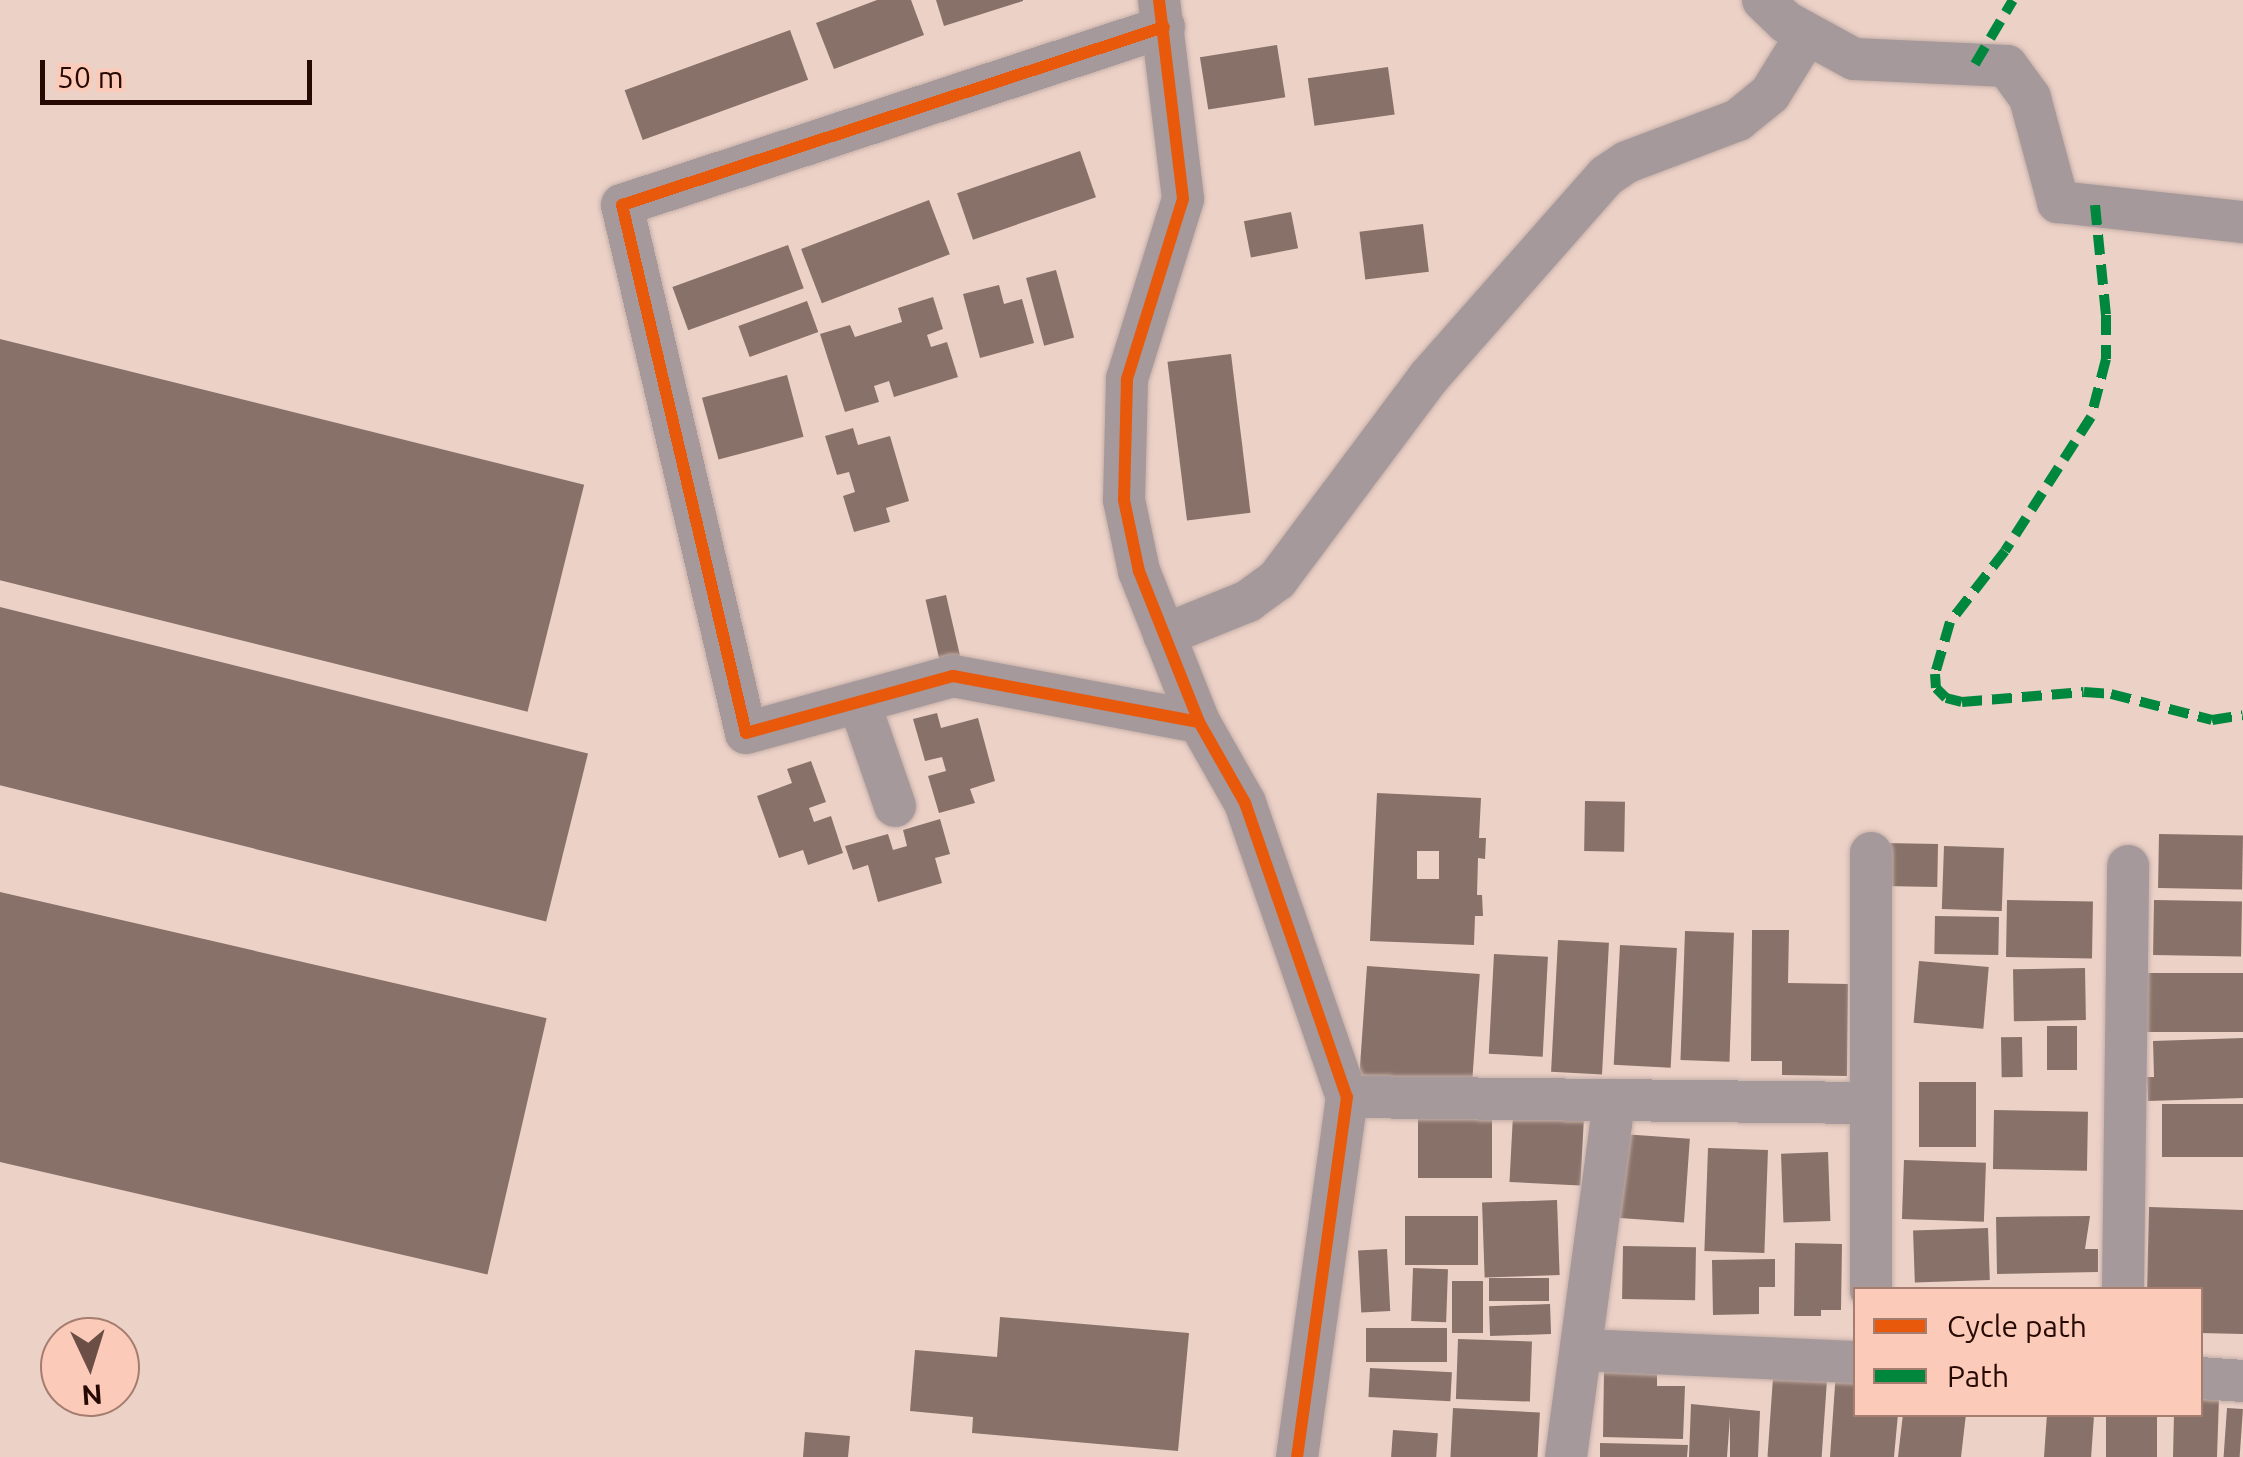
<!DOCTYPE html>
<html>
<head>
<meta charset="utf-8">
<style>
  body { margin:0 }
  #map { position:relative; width:2243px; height:1457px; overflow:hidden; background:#ecd1c7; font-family:Ubuntu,sans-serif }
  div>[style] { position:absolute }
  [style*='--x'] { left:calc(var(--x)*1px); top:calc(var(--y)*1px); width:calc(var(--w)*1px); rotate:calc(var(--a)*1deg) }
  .building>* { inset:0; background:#887168; transform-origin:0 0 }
  .roads { filter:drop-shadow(0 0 2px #c5afa7) drop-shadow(0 0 2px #c5afa7) }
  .minor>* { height:42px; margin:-21px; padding:0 21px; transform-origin:21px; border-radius:21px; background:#a5999c }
  .quiet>* { height:10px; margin-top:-5px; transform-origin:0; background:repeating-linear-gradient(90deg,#00873e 0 20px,transparent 0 30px) }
  .cycleway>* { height:12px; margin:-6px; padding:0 6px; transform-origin:6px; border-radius:6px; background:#e8590c }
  span { translate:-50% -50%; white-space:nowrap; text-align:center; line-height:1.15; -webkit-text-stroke:10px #fbcab8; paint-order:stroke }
  .legend { position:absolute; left:1853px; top:1287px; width:350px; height:130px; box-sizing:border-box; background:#fbcab8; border:2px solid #a57d6f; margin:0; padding:12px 18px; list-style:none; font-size:30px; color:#250902 }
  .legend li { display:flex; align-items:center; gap:20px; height:50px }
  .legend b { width:50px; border:2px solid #a57d6f }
  .north { position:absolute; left:40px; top:1317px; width:100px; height:100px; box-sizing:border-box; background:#fbcab8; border:2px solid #a57d6f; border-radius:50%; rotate:176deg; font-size:28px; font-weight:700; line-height:40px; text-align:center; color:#250902 }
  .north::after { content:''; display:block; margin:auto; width:35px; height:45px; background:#6b4f47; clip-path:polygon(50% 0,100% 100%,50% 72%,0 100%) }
  .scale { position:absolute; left:40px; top:60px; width:272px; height:45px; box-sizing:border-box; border:5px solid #250902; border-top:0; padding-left:12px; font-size:30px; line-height:35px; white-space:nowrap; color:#250902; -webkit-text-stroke:8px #fbcab8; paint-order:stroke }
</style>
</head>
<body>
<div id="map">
  <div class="building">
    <i style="clip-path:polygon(877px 0,911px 0,924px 35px,834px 69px,816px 23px)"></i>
    <i style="clip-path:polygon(936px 0,1023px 0,1023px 1px,944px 26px)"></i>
    <i style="left:790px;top:30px;width:53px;height:176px;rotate:70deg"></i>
    <i style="left:1277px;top:45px;width:53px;height:78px;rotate:81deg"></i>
    <i style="left:1388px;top:67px;width:48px;height:81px;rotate:82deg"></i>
    <i style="left:1080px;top:151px;width:49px;height:130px;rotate:71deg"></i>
    <i style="left:929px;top:200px;width:58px;height:137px;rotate:69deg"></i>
    <i style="left:1291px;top:212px;width:37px;height:48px;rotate:79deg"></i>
    <i style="left:1423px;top:224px;width:48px;height:64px;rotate:83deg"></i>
    <i style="left:788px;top:245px;width:46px;height:123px;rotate:70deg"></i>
    <i style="left:1056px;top:270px;width:70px;height:31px;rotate:75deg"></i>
    <i style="clip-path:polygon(999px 285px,1004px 304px,1022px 299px,1034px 343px,980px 358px,963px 294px)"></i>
    <i style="clip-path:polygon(933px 297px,943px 329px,927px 335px,931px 347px,947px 342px,958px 377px,894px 397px,889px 381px,874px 386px,879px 402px,845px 412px,820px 334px,850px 325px,855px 337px,902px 322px,898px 308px)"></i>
    <i style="left:807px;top:301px;width:33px;height:73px;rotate:70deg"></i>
    <i style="left:0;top:339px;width:602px;height:234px;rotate:14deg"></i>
    <i style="left:1231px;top:354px;width:160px;height:64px;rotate:83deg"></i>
    <i style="left:787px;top:375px;width:64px;height:88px;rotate:75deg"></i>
    <i style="clip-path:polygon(853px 428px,858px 445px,890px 436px,909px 501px,886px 508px,890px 522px,854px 532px,843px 496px,855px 492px,849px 472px,837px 475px,825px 436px)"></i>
    <i style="left:946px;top:595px;width:67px;height:21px;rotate:77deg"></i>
    <i style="left:0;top:607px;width:606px;height:173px;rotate:14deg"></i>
    <i style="clip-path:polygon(937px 713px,941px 728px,978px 718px,995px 781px,970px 789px,975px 803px,939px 813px,928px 776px,946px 771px,942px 757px,925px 761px,913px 719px)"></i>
    <i style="clip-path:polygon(811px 761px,826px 802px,809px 808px,814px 822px,831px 816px,843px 853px,808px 865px,803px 850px,779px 858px,757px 796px,792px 783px,787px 769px)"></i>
    <i style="clip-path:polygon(evenodd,1377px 793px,1481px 798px,1479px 838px,1486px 838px,1485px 859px,1478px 858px,1477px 895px,1482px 895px,1483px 916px,1475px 916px,1474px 945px,1370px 941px,1377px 793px,1417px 851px,1439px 851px,1439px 879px,1417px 879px,1417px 851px)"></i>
    <i style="left:1585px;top:801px;width:40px;height:50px;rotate:1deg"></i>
    <i style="clip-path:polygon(940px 819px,950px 854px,935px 858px,942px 883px,878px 902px,868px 865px,853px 870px,845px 846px,888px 834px,893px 850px,907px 846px,903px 830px)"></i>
    <i style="left:2159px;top:834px;width:84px;height:54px;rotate:1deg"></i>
    <i style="left:1883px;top:843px;width:55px;height:43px;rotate:1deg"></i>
    <i style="left:1944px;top:846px;width:60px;height:63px;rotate:2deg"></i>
    <i style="left:0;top:892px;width:561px;height:263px;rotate:13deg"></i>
    <i style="left:2007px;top:900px;width:86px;height:57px;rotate:1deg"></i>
    <i style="left:2154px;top:900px;width:88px;height:55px;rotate:1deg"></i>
    <i style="left:1935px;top:916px;width:64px;height:38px;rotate:1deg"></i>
    <i style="clip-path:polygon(1752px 930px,1789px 930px,1788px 983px,1848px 984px,1847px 1076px,1782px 1075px,1782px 1061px,1751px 1061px)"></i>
    <i style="left:1685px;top:931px;width:49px;height:129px;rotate:2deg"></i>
    <i style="left:1558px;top:940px;width:51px;height:132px;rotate:3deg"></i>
    <i style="left:1620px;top:945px;width:57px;height:120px;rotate:3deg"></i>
    <i style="left:1494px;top:954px;width:54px;height:100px;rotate:3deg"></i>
    <i style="left:1919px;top:961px;width:70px;height:62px;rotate:5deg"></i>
    <i style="left:1367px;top:966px;width:113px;height:114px;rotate:4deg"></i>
    <i style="left:2085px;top:968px;width:52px;height:72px;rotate:89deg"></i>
    <i style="left:2243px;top:973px;width:59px;height:96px;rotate:90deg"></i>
    <i style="left:2047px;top:1026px;width:30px;height:44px"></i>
    <i style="left:2022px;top:1037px;width:40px;height:21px;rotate:89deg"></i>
    <i style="clip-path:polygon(2243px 1038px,2243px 1098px,2148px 1101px,2147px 1077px,2154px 1077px,2153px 1041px)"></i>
    <i style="left:1919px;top:1082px;width:57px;height:65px"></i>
    <i style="left:2243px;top:1104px;width:53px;height:81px;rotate:90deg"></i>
    <i style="left:1994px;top:1110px;width:94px;height:59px;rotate:1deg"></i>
    <i style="left:1513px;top:1115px;width:71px;height:67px;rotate:3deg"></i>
    <i style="left:1418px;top:1117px;width:74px;height:61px"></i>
    <i style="left:1622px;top:1134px;width:68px;height:84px;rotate:4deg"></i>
    <i style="left:1708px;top:1148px;width:60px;height:103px;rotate:2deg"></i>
    <i style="left:1828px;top:1152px;width:69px;height:47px;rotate:88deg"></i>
    <i style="left:1904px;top:1160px;width:82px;height:59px;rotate:2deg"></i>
    <i style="left:1557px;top:1200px;width:75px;height:75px;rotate:88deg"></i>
    <i style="clip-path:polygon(2149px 1207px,2243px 1210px,2243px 1334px,2200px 1333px,2200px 1290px,2147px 1290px)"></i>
    <i style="left:1405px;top:1216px;width:73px;height:49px"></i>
    <i style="clip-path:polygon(2090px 1216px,2085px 1249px,2098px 1249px,2098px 1272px,1997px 1274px,1996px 1217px)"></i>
    <i style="left:1988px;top:1228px;width:52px;height:75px;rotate:88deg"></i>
    <i style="clip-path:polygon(1795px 1243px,1842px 1244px,1841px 1310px,1821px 1310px,1821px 1316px,1794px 1316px)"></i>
    <i style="left:1623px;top:1246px;width:73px;height:53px;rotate:1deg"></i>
    <i style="left:1387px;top:1249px;width:62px;height:29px;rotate:87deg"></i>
    <i style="clip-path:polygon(1775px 1259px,1775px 1287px,1759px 1287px,1759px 1314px,1713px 1315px,1712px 1260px)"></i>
    <i style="left:1413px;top:1268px;width:35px;height:53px;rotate:2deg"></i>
    <i style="left:1549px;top:1278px;width:23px;height:60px;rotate:90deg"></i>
    <i style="left:1452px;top:1281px;width:31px;height:52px"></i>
    <i style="left:1550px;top:1304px;width:30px;height:61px;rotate:88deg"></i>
    <i style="clip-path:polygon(1000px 1317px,1189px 1333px,1178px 1451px,972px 1433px,973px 1417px,910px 1411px,915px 1350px,997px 1357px)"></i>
    <i style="left:1447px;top:1328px;width:34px;height:81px;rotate:90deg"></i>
    <i style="left:1458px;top:1339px;width:74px;height:60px;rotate:2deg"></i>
    <i style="left:1370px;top:1368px;width:82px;height:29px;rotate:3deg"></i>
    <i style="clip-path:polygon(1604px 1370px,1657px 1371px,1657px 1386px,1685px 1386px,1683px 1439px,1603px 1437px)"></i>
    <i style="clip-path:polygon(1836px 1371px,1856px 1372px,1856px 1414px,1898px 1414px,1894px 1457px,1830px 1457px)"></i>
    <i style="left:1773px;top:1378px;width:54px;height:79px;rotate:4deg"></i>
    <i style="clip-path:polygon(2200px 1397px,2219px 1397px,2217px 1457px,2173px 1457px,2174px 1414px,2200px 1414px)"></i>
    <i style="clip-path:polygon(1691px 1404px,1760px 1411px,1758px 1457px,1730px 1457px,1730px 1416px,1727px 1457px,1689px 1457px)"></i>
    <i style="left:1453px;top:1408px;width:87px;height:49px;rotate:3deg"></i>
    <i style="left:2227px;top:1408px;width:16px;height:49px;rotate:4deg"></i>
    <i style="clip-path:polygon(1903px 1414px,1966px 1414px,1961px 1457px,1898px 1457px)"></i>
    <i style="left:2047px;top:1414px;width:47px;height:43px;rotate:4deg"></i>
    <i style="left:2106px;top:1414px;width:51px;height:43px"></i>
    <i style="left:1393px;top:1430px;width:45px;height:27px;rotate:4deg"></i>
    <i style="clip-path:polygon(805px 1432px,850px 1436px,848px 1457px,803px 1457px)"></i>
    <i style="clip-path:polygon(1600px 1443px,1688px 1445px,1687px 1457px,1600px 1457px)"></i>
  </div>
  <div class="roads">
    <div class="minor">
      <i style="--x:1159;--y:0;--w:200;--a:83.1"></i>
      <i style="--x:1183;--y:199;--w:189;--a:107.3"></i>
      <i style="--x:1127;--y:379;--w:121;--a:91.4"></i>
      <i style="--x:1124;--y:500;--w:73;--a:78.1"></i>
      <i style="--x:1139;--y:571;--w:162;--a:68.3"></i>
      <i style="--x:1199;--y:722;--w:93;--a:60.4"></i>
      <i style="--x:1245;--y:803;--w:311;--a:70.9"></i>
      <i style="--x:1347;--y:1097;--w:363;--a:97.9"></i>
      <i style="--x:1763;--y:0;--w:32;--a:44"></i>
      <i style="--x:1786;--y:22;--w:77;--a:28.6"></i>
      <i style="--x:1854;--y:59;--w:153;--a:2.6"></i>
      <i style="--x:2007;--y:66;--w:39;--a:54"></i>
      <i style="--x:2030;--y:98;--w:108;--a:74.9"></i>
      <i style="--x:2058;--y:202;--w:186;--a:6.2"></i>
      <i style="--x:1164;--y:27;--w:570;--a:161.82"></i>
      <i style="--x:622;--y:205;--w:542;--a:76.78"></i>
      <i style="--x:746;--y:733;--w:215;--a:-15.4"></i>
      <i style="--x:953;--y:676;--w:250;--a:10.6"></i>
      <i style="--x:1164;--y:635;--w:91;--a:-22"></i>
      <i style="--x:1248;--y:601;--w:36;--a:-36"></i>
      <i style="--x:1277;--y:580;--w:252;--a:-53.2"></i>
      <i style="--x:1428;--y:378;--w:269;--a:-48.6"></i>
      <i style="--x:1606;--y:176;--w:25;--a:-34"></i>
      <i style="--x:1627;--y:162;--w:119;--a:-20.7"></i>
      <i style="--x:1738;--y:120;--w:41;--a:-39.1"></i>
      <i style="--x:1770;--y:94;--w:70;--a:-58.3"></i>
      <i style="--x:859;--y:702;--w:110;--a:70.9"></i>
      <i style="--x:1871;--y:853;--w:437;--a:90"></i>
      <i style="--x:1347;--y:1097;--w:524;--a:0.66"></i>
      <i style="--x:2123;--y:1290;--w:424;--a:-89.3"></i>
      <i style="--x:1581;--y:1350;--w:275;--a:2.5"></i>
      <i style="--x:2200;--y:1378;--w:43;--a:4"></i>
      <i style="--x:1566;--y:1457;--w:360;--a:-82.3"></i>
    </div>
  </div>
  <div class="quiet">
    <i style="--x:1975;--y:64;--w:74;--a:-59.3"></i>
    <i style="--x:2095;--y:205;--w:111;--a:84.3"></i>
    <i style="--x:2106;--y:315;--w:44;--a:90"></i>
    <i style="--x:2106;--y:359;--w:60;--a:104.5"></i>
    <i style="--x:2091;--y:417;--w:159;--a:122.7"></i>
    <i style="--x:2005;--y:551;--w:90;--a:127.8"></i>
    <i style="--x:1950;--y:622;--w:54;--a:106.1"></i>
    <i style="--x:1935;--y:674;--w:14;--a:86"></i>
    <i style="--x:1936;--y:688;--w:14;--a:45"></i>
    <i style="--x:1946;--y:698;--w:16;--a:14"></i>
    <i style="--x:1962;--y:702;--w:122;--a:-4.7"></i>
    <i style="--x:2084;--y:692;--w:27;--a:4"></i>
    <i style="--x:2111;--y:694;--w:104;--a:14.4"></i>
    <i style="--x:2212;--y:720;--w:31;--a:-9"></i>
  </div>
  <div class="cycleway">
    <i style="--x:1159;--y:0;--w:200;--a:83.1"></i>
    <i style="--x:1183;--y:199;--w:189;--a:107.3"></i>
    <i style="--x:1127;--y:379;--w:121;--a:91.4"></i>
    <i style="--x:1124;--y:500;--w:73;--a:78.1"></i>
    <i style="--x:1139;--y:571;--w:162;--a:68.3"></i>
    <i style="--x:1199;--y:722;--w:93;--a:60.4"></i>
    <i style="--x:1245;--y:803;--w:311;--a:70.9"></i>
    <i style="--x:1347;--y:1097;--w:363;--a:97.9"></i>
    <i style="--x:1164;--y:27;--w:570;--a:161.82"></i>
    <i style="--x:622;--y:205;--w:542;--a:76.78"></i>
    <i style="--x:746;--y:733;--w:215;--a:-15.4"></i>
    <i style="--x:953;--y:676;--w:250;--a:10.6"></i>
  </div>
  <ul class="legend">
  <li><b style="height:12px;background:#e8590c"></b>Cycle path</li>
  <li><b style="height:12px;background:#00873e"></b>Path</li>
  </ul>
  <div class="north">N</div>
  <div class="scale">50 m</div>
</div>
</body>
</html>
